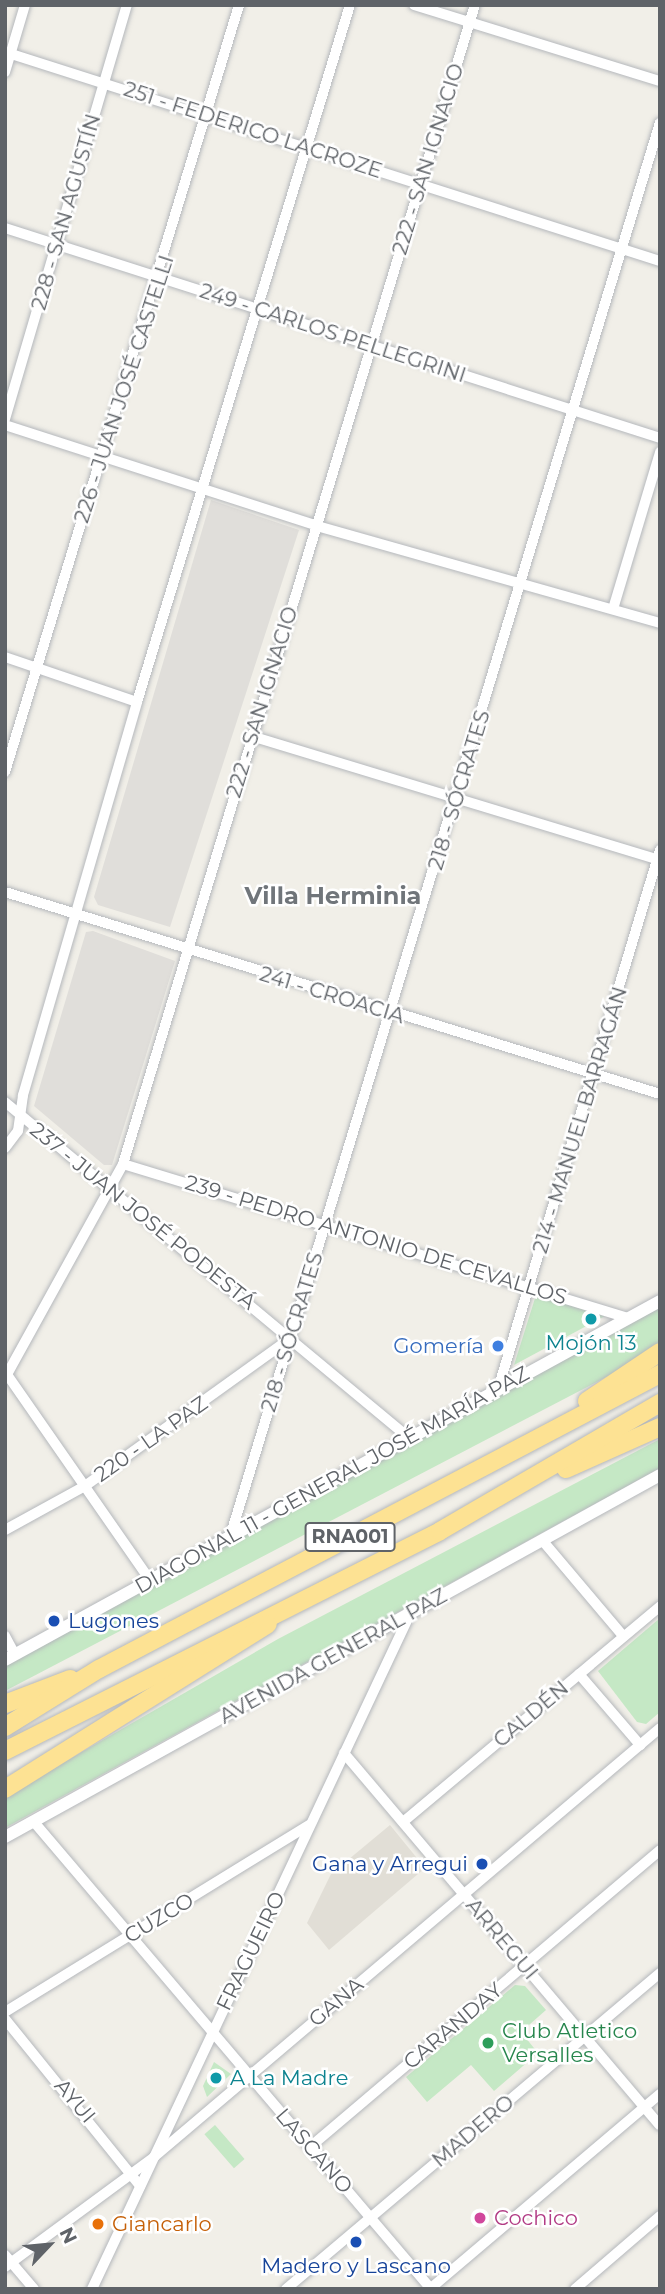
<!DOCTYPE html>
<html>
<head>
<meta charset="utf-8">
<style>
  body { margin:0 }
  #map { position:relative; width:665px; height:2294px; overflow:hidden; background:#f1efe8; font-family:Montserrat,sans-serif }
  div>[style] { position:absolute }
  [style*='--x'] { left:calc(var(--x)*1px); top:calc(var(--y)*1px); width:calc(var(--w)*1px); rotate:calc(var(--a)*1deg) }
  .industrial>* { inset:0; background:#e0deda }
  .education>* { inset:0; background:#e1ded6 }
  .green>* { inset:0; background:#c5e8c5; transform-origin:0 0 }
  .roads { filter:drop-shadow(0 0 2px #b5b8bc) drop-shadow(0 0 2px #b5b8bc) }
  .minor>* { height:10px; margin:-5px; padding:0 5px; transform-origin:5px; border-radius:5px; background:#fff }
  .tertiary>* { height:12px; margin:-6px; padding:0 6px; transform-origin:6px; border-radius:6px; background:#fff }
  .motorway>* { height:18px; margin:-9px; padding:0 9px; transform-origin:9px; border-radius:9px; background:#fde293 }
  .dots>* { width:19px; height:19px; translate:-50% -50%; box-sizing:border-box; border:4px solid #fff; border-radius:50% }
  span { translate:-50% -50%; white-space:nowrap; text-align:center; line-height:1.15; -webkit-text-stroke:5px #fff; paint-order:stroke }
  .shield-label span { padding:2px 5px; background:#fff; border:2px solid; border-radius:5px; -webkit-text-stroke-width:0 }
  .shield-label { font-size:19px; color:#5f6368; font-weight:700 }
  .street-label { font-size:21px; color:#5f6368 }
  .culture-label { font-size:21px; color:#0d838f }
  .left { translate:0 -50%; text-align:left }
  .shop-label { font-size:21px; color:#366cbe }
  .right { translate:-100% -50%; text-align:right }
  .transit-label { font-size:21px; color:#164399 }
  .leisure-label { font-size:21px; color:#27864d }
  .hotel-label { font-size:21px; color:#b23c85 }
  .food-label { font-size:21px; color:#c56008 }
  .quarter-label { font-size:24px; color:#70757a; font-weight:700 }
  .frame { position:absolute; inset:0; border:7px solid #5f6368; pointer-events:none }
  .north { position:absolute; left:14px; top:2210px; width:70px; height:70px; -webkit-text-stroke:5px #fff; paint-order:stroke; rotate:64deg; font-size:19px; font-weight:700; line-height:28px; text-align:center; color:#5f6368 }
  .north::after { content:''; display:block; margin:auto; width:24px; height:32px; background:#5f6368; clip-path:polygon(50% 0,100% 100%,50% 72%,0 100%) }
</style>
</head>
<body>
<div id="map">
  <div class="industrial">
    <i style="clip-path:polygon(211px 500px,299px 530px,170px 927px,98px 905px,94px 897px)"></i>
    <i style="clip-path:polygon(93px 931px,175px 961px,112px 1165px,104px 1165px,34px 1106px,86px 932px)"></i>
  </div>
  <div class="education">
    <i style="clip-path:polygon(390px 1825px,425px 1868px,329px 1950px,307px 1923px,331px 1874px)"></i>
  </div>
  <div class="green">
    <i style="clip-path:polygon(536px 1295px,605px 1316px,514px 1365px)"></i>
    <i style="clip-path:polygon(660px 1306px,660px 1346px,614px 1373px,5px 1691px,5px 1666px)"></i>
    <i style="clip-path:polygon(660px 1439px,660px 1468px,5px 1828px,5px 1798px,35px 1779px,278px 1639px)"></i>
    <i style="clip-path:polygon(660px 1618px,660px 1712px,646px 1724px,637px 1722px,598px 1671px)"></i>
    <i style="clip-path:polygon(515px 1985px,525px 1986px,546px 2010px,521px 2032px,538px 2053px,494px 2091px,471px 2065px,427px 2102px,406px 2077px)"></i>
    <i style="clip-path:polygon(214px 2062px,231px 2074px,207px 2097px,203px 2086px)"></i>
    <i style="left:215px;top:2125px;width:45px;height:14px;rotate:49deg"></i>
  </div>
  <div class="roads">
    <div class="minor">
      <i style="--x:414;--y:5;--w:257;--a:17.2"></i>
      <i style="--x:5;--y:52;--w:688;--a:17.7"></i>
      <i style="--x:5;--y:72;--w:70;--a:-73.4"></i>
      <i style="--x:5;--y:228;--w:688;--a:17.78"></i>
      <i style="--x:5;--y:419;--w:432;--a:-73.6"></i>
      <i style="--x:5;--y:425;--w:328;--a:17.9"></i>
      <i style="--x:317;--y:526;--w:356;--a:15.8"></i>
      <i style="--x:613;--y:609;--w:164;--a:-73.3"></i>
      <i style="--x:5;--y:657;--w:139;--a:18.8"></i>
      <i style="--x:251;--y:736;--w:427;--a:16.9"></i>
      <i style="--x:5;--y:772;--w:802;--a:-73.03"></i>
      <i style="--x:5;--y:892;--w:685;--a:17.14"></i>
      <i style="--x:5;--y:1102;--w:525;--a:39.75"></i>
      <i style="--x:5;--y:1148;--w:21;--a:-53"></i>
      <i style="--x:18;--y:1131;--w:36;--a:-82"></i>
      <i style="--x:23;--y:1095;--w:409;--a:-73.8"></i>
      <i style="--x:137;--y:702;--w:729;--a:-73.01"></i>
      <i style="--x:123;--y:1164;--w:528;--a:16.96"></i>
      <i style="--x:6;--y:1373;--w:252;--a:55.2"></i>
      <i style="--x:5;--y:1378;--w:244;--a:-61.1"></i>
      <i style="--x:123;--y:1164;--w:1211;--a:-73.11"></i>
      <i style="--x:498;--y:1389;--w:563;--a:-73.27"></i>
      <i style="--x:5;--y:1530;--w:91;--a:-28.8"></i>
      <i style="--x:85;--y:1486;--w:254;--a:-35.7"></i>
      <i style="--x:230;--y:1537;--w:1478;--a:-73.09"></i>
      <i style="--x:542;--y:1540;--w:126;--a:49.8"></i>
      <i style="--x:5;--y:1636;--w:21;--a:62"></i>
      <i style="--x:579;--y:1674;--w:94;--a:49.3"></i>
      <i style="--x:344;--y:1753;--w:488;--a:49.7"></i>
      <i style="--x:34;--y:1822;--w:613;--a:49.63"></i>
      <i style="--x:403;--y:1822;--w:336;--a:-40"></i>
      <i style="--x:5;--y:2012;--w:357;--a:-31.6"></i>
      <i style="--x:5;--y:2019;--w:215;--a:51"></i>
      <i style="--x:310;--y:2147;--w:459;--a:-40.3"></i>
      <i style="--x:5;--y:2255;--w:45;--a:49.5"></i>
      <i style="--x:5;--y:2267;--w:185;--a:-36.4"></i>
      <i style="--x:154;--y:2157;--w:663;--a:-40.29"></i>
      <i style="--x:431;--y:2288;--w:300;--a:-40.3"></i>
      <i style="--x:92;--y:2289;--w:746;--a:-64.77"></i>
      <i style="--x:286;--y:2289;--w:490;--a:-40.2"></i>
      <i style="--x:575;--y:2289;--w:112;--a:-40.7"></i>
    </div>
    <div class="tertiary">
      <i style="--x:5;--y:1660;--w:747;--a:-28.73"></i>
      <i style="--x:5;--y:1837;--w:748;--a:-28.93"></i>
    </div>
    <div class="motorway">
      <i style="--x:587;--y:1401;--w:88;--a:-33.9"></i>
      <i style="--x:566;--y:1469;--w:103;--a:-24.1"></i>
      <i style="--x:5;--y:1704;--w:70;--a:-21"></i>
      <i style="--x:5;--y:1727;--w:110;--a:-31.7"></i>
      <i style="--x:99;--y:1669;--w:634;--a:-27.74"></i>
      <i style="--x:5;--y:1751;--w:487;--a:-26.8"></i>
      <i style="--x:440;--y:1531;--w:255;--a:-30.2"></i>
      <i style="--x:5;--y:1789;--w:310;--a:-32.1"></i>
    </div>
  </div>
  <div class="dots">
    <i style="left:591px;top:1319px;background:#0f9aa8"></i>
    <i style="left:498px;top:1346px;background:#3f7fe0"></i>
    <i style="left:54px;top:1621px;background:#1a4fb4"></i>
    <i style="left:482px;top:1864px;background:#1a4fb4"></i>
    <i style="left:488px;top:2043px;background:#2e9e5b"></i>
    <i style="left:216px;top:2078px;background:#0f9aa8"></i>
    <i style="left:480px;top:2218px;background:#d1479c"></i>
    <i style="left:98px;top:2224px;background:#e8710a"></i>
    <i style="left:356px;top:2242px;background:#1a4fb4"></i>
  </div>
  <div class="shield-label">
    <span style="left:350px;top:1537px">RNA001</span>
  </div>
  <div class="street-label">
    <span style="left:253px;top:130px;rotate:18deg">251 - FEDERICO LACROZE</span>
    <span style="left:428px;top:159px;rotate:-73deg">222 - SAN IGNACIO</span>
    <span style="left:66px;top:212px;rotate:-74deg">228 - SAN AGUSTÍN</span>
    <span style="left:333px;top:333px;rotate:18deg">249 - CARLOS PELLEGRINI</span>
    <span style="left:124px;top:389px;rotate:-72deg">226 - JUAN JOSÉ CASTELLI</span>
    <span style="left:262px;top:702px;rotate:-73deg">222 - SAN IGNACIO</span>
    <span style="left:459px;top:790px;rotate:-73deg">218 - SÓCRATES</span>
    <span style="left:332px;top:995px;rotate:17deg">241 - CROACIA</span>
    <span style="left:580px;top:1120px;rotate:-73deg">214 - MANUEL BARRAGÁN</span>
    <span style="left:143px;top:1216px;rotate:39deg">237 - JUAN JOSÉ PODESTÁ</span>
    <span style="left:376px;top:1240px;rotate:17deg">239 - PEDRO ANTONIO DE CEVALLOS</span>
    <span style="left:292px;top:1332px;rotate:-73deg">218 - SÓCRATES</span>
    <span style="left:151px;top:1439px;rotate:-35deg">220 - LA PAZ</span>
    <span style="left:332px;top:1480px;rotate:-29deg">DIAGONAL 11 - GENERAL JOSÉ MARÍA PAZ</span>
    <span style="left:333px;top:1656px;rotate:-29deg">AVENIDA GENERAL PAZ</span>
    <span style="left:531px;top:1714px;rotate:-40deg">CALDÉN</span>
    <span style="left:159px;top:1918px;rotate:-31deg">CUZCO</span>
    <span style="left:502px;top:1939px;rotate:50deg">ARREGUI</span>
    <span style="left:251px;top:1951px;rotate:-64deg">FRAGUEIRO</span>
    <span style="left:336px;top:2002px;rotate:-40deg">GANA</span>
    <span style="left:453px;top:2026px;rotate:-40deg">CARANDAY</span>
    <span style="left:75px;top:2101px;rotate:50deg">AYUI</span>
    <span style="left:473px;top:2131px;rotate:-40deg">MADERO</span>
    <span style="left:314px;top:2151px;rotate:49deg">LASCANO</span>
  </div>
  <div class="culture-label">
    <span style="left:591px;top:1343px">Mojón 13</span>
    <span class="left" style="left:230px;top:2078px">A La Madre</span>
  </div>
  <div class="shop-label">
    <span class="right" style="left:484px;top:1346px">Gomería</span>
  </div>
  <div class="transit-label">
    <span class="left" style="left:68px;top:1621px">Lugones</span>
    <span class="right" style="left:468px;top:1864px">Gana y Arregui</span>
    <span style="left:356px;top:2266px">Madero y Lascano</span>
  </div>
  <div class="leisure-label">
    <span class="left" style="left:502px;top:2043px">Club Atletico<br>Versalles</span>
  </div>
  <div class="hotel-label">
    <span class="left" style="left:494px;top:2218px">Cochico</span>
  </div>
  <div class="food-label">
    <span class="left" style="left:112px;top:2224px">Giancarlo</span>
  </div>
  <div class="quarter-label">
    <span style="left:333px;top:896px">Villa Herminia</span>
  </div>
  <div class="frame"></div>
  <div class="north">N</div>
</div>
</body>
</html>
